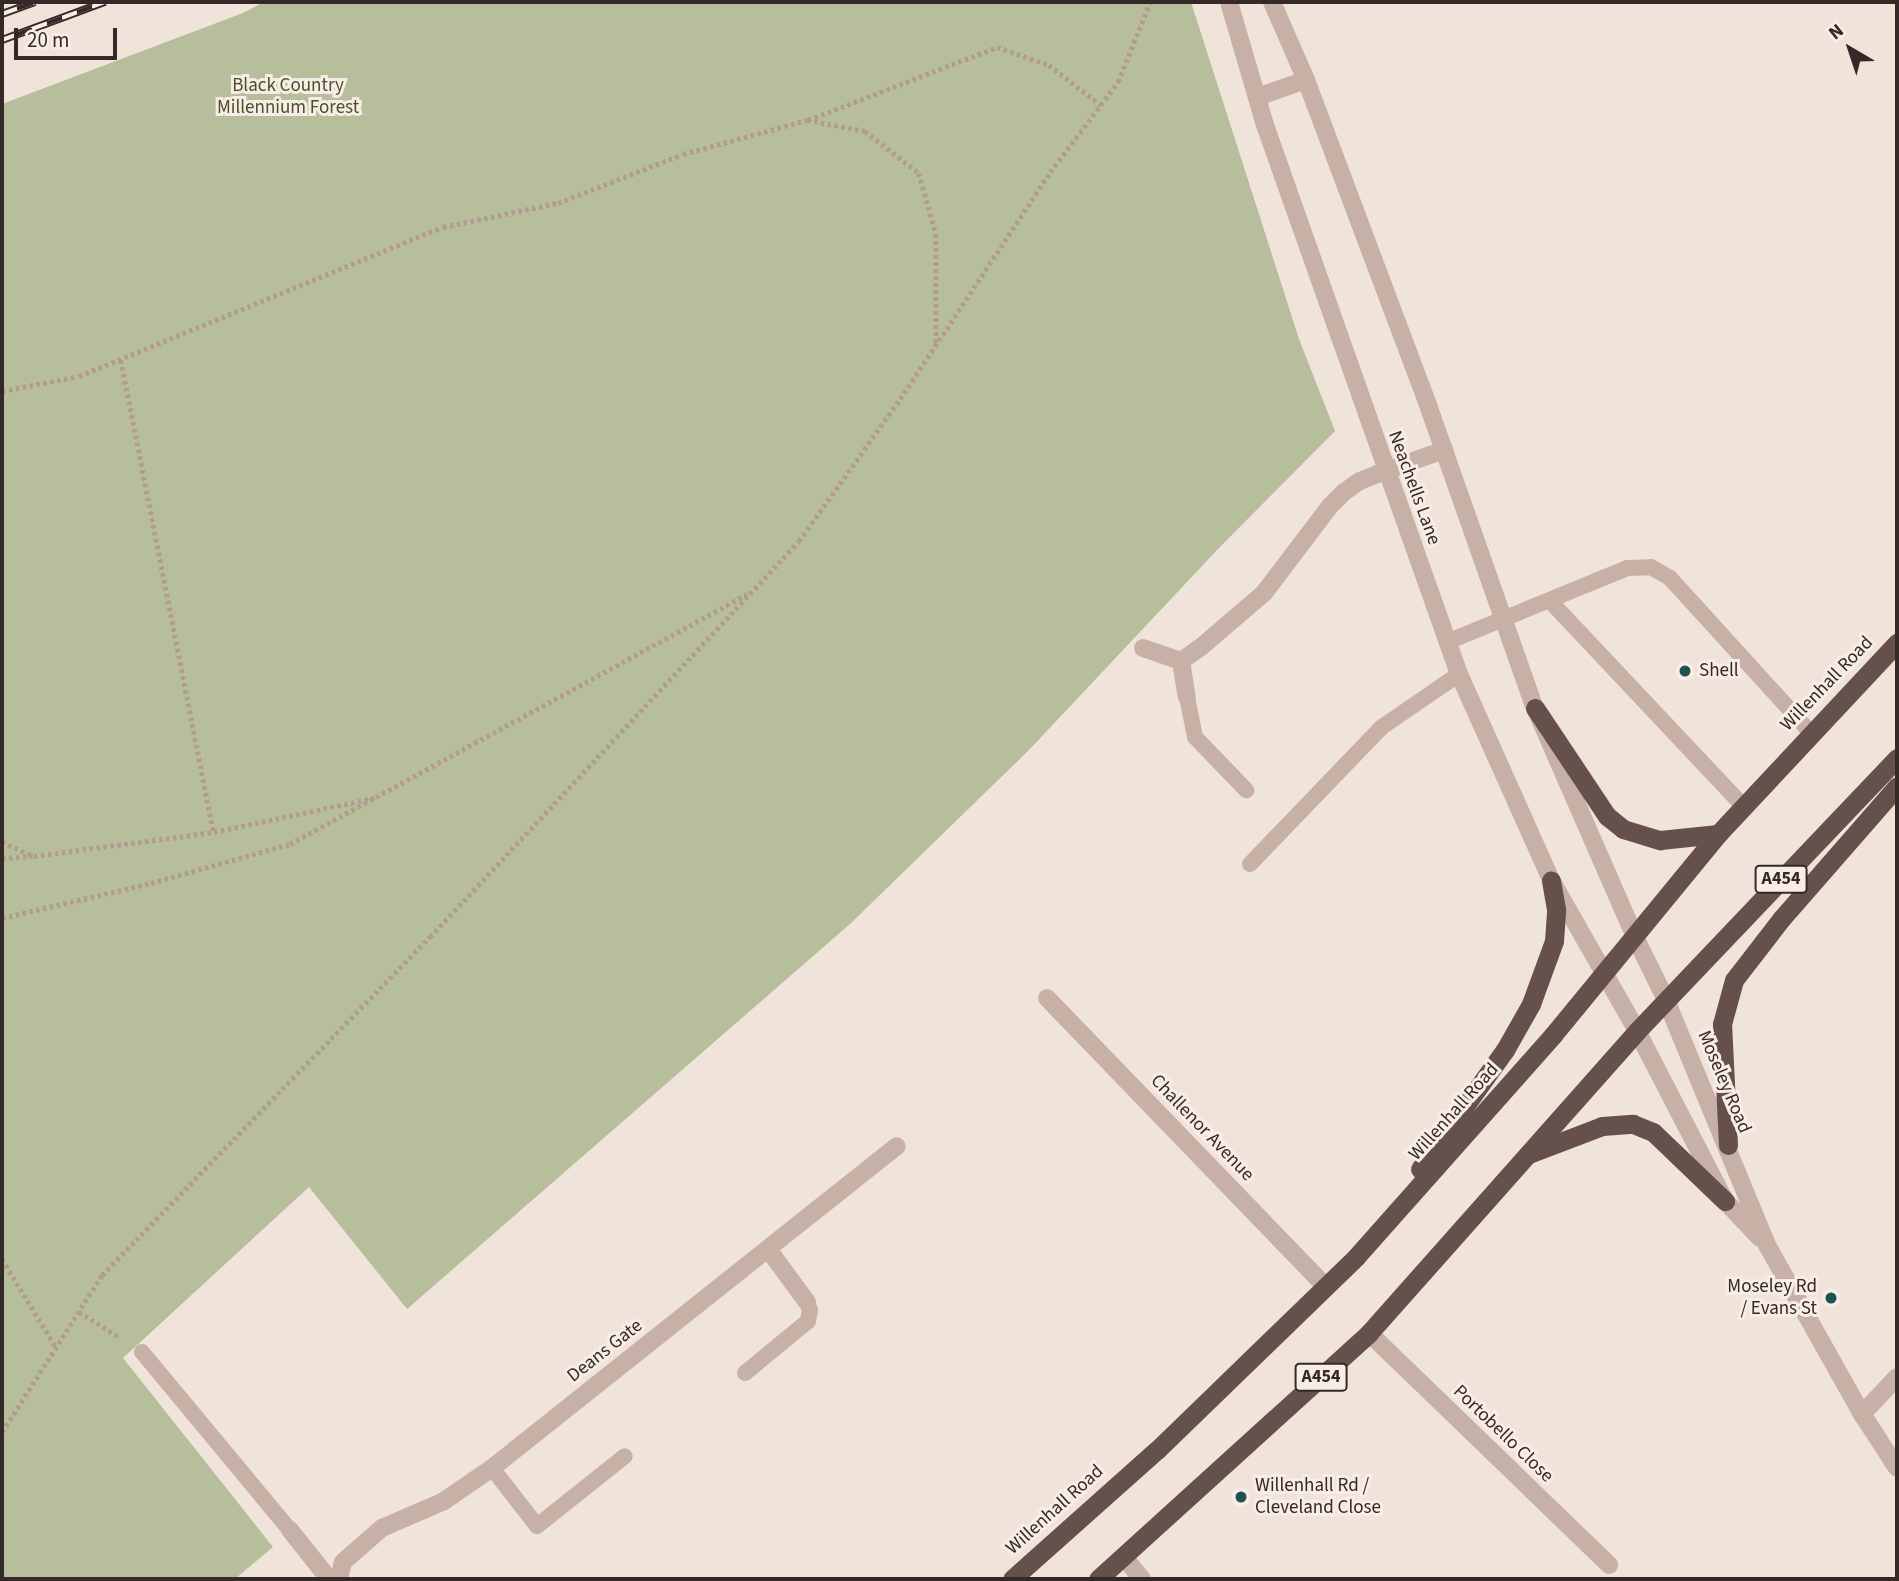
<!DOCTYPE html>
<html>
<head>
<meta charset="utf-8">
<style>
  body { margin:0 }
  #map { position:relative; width:1899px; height:1581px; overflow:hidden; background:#f0e3da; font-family:"Source Sans 3",sans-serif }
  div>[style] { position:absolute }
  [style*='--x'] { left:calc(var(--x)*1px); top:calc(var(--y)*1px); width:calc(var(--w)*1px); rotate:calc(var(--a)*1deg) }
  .green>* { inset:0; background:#b7be9b }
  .path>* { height:4.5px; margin-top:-2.25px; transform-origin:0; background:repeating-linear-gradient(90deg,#b39b91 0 3.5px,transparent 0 7px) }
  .service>* { height:16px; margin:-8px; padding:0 8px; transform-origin:8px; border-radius:8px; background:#c7b1a7 }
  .minor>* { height:18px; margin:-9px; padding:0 9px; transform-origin:9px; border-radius:9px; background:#c7b1a7 }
  .tertiary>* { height:18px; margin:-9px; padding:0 9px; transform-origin:9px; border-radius:9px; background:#c7b1a7 }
  .trunk>* { height:19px; margin:-9.5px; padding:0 9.5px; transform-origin:9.5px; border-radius:9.5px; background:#65504c }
  .rail>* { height:8px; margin-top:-4px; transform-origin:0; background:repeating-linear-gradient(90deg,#f8ede6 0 16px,#342927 0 32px); box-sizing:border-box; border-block:2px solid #342927 }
  .dots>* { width:19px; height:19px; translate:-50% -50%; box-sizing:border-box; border:4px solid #f8ede6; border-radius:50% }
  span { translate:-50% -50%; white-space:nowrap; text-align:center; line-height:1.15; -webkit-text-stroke:6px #f8ede6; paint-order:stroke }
  .shield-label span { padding:2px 5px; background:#f8ede6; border:2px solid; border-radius:5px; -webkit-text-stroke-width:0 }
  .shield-label { font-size:18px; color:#342927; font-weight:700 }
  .park-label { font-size:19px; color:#49512c }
  .street-label { font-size:19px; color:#342927 }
  .poi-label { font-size:19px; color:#342927 }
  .left { translate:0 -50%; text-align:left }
  .right { translate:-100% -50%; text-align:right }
  .frame { position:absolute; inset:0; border:4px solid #342927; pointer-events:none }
  .north { position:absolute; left:1815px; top:14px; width:70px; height:70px; -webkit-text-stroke:5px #f8ede6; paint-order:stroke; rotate:321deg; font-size:19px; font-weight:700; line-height:28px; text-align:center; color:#342927 }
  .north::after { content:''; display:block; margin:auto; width:24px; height:32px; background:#342927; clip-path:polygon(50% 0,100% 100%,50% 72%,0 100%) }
  .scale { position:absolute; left:14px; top:28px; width:103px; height:32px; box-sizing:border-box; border:4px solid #342927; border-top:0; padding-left:9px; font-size:21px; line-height:24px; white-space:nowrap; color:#342927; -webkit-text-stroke:5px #f8ede6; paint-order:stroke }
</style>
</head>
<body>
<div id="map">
  <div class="green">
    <i style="clip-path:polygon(264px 2px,1191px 2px,1299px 339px,1335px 431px,1218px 549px,1029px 750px,850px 924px,407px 1309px,309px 1187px,123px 1358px,273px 1547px,235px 1579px,2px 1579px,2px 104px,243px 13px)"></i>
  </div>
  <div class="path">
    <i style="--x:808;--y:120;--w:203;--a:-21.1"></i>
    <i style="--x:997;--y:47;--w:55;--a:19.1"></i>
    <i style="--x:1049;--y:65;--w:66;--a:37.6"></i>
    <i style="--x:121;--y:360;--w:481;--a:78.9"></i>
    <i style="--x:2;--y:391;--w:78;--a:-11"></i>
    <i style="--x:79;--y:376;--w:393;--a:-22.3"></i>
    <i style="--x:443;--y:227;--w:117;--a:-11.8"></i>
    <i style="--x:558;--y:203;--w:134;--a:-21.4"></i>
    <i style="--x:683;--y:154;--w:129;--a:-15.3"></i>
    <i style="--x:807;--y:120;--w:59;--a:10.7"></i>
    <i style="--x:865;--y:131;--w:68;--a:37.9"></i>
    <i style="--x:919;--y:173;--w:63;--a:74.4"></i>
    <i style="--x:936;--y:234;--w:109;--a:90"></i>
    <i style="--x:2;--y:842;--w:35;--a:24"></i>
    <i style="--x:34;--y:856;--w:182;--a:-7.6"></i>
    <i style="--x:214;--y:832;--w:164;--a:-12"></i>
    <i style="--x:2;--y:858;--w:31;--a:-4"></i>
    <i style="--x:2;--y:918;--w:153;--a:-13.2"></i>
    <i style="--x:151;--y:883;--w:144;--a:-15.7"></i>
    <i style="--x:290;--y:844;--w:521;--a:-28.68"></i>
    <i style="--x:2;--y:1259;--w:103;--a:58.5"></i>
    <i style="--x:79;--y:1312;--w:49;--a:31.8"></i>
    <i style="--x:2;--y:1432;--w:186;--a:-57.5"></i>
    <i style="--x:102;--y:1275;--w:471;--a:-45.9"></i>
    <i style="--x:430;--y:937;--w:541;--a:-47.02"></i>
    <i style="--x:799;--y:541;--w:174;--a:-54.6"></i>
    <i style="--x:900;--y:399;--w:272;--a:-56.5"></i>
    <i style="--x:1050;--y:172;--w:113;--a:-52.9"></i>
    <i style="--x:1118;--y:82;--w:86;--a:-68.2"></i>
  </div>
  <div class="service">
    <i style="--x:1550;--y:601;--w:282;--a:46.7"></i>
    <i style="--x:1447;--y:642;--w:195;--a:-22.3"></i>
    <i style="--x:1627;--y:568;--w:24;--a:-2"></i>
    <i style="--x:1651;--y:567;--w:22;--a:30"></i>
    <i style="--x:1670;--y:578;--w:210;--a:47.7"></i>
    <i style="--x:1187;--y:697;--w:41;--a:78.7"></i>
    <i style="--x:1195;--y:737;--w:74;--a:46.1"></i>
    <i style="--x:1250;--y:864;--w:190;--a:-46.1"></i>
    <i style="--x:1382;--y:727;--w:93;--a:-34.5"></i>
    <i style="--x:142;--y:1352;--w:231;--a:50.3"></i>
    <i style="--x:745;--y:1373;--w:82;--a:-39.5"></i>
    <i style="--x:808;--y:1321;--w:11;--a:-80"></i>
    <i style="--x:810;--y:1310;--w:9;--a:-111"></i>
    <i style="--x:492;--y:1468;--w:73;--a:52.2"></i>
    <i style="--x:537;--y:1526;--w:112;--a:-38.5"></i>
  </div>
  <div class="minor">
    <i style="--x:1143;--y:648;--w:40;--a:18.9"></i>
    <i style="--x:1181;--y:661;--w:24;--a:-35"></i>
    <i style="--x:1201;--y:647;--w:83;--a:-40.6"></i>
    <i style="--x:1264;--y:593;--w:109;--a:-52.8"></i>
    <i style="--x:1330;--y:506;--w:20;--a:-45"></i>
    <i style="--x:1344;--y:492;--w:19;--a:-35"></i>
    <i style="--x:1360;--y:481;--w:27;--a:-22"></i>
    <i style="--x:1181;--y:661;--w:36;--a:81"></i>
    <i style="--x:1047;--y:998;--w:402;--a:46"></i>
    <i style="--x:768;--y:1249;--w:66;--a:53.7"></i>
    <i style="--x:1369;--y:1333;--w:334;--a:44"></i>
    <i style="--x:1862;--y:1414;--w:51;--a:-46.6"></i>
    <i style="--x:290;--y:1530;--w:63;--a:51.5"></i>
    <i style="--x:1124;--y:1557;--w:28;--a:51"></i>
    <i style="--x:339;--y:1579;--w:17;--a:-77"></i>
    <i style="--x:343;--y:1562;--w:52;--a:-41.1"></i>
    <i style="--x:382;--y:1528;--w:68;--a:-23.5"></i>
    <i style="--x:444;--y:1501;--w:58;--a:-34.5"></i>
    <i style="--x:492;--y:1468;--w:517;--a:-38.49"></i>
  </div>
  <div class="tertiary">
    <i style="--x:1229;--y:2;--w:128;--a:73.7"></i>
    <i style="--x:1265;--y:125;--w:582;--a:70.54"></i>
    <i style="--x:1459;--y:674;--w:226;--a:65.9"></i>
    <i style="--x:1551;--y:880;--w:174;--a:60.3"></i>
    <i style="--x:1637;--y:1031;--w:191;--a:62.6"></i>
    <i style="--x:1725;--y:1201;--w:51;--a:46.6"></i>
    <i style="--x:1272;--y:2;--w:85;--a:66.4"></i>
    <i style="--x:1306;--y:80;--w:347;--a:69.4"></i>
    <i style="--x:1428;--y:405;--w:321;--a:70.6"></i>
    <i style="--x:1535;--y:708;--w:250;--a:66.4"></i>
    <i style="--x:1635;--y:937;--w:70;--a:63.8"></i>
    <i style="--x:1666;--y:1000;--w:265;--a:67.6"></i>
    <i style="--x:1767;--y:1245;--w:194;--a:60.7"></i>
    <i style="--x:1862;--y:1414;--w:64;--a:57.1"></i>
    <i style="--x:1257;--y:97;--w:52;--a:-19.1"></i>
    <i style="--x:1385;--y:471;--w:63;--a:-19.6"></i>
  </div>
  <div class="trunk">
    <i style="--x:1535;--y:708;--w:130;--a:56.3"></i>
    <i style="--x:1607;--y:816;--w:21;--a:39"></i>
    <i style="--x:1623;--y:829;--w:39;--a:17"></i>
    <i style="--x:1660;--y:840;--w:58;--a:-5.9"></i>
    <i style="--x:1728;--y:1145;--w:121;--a:-92.8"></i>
    <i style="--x:1722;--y:1024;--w:46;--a:-74.7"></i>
    <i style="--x:1734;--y:980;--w:78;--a:-52.3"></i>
    <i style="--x:1782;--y:918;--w:175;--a:-48.9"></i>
    <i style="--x:1529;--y:1154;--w:78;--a:-21"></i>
    <i style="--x:1602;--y:1126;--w:31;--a:-4"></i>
    <i style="--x:1633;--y:1124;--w:22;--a:22"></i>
    <i style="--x:1653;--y:1132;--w:100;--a:43.8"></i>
    <i style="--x:1420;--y:1169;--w:146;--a:-54.5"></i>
    <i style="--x:1505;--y:1050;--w:53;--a:-60.5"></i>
    <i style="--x:1531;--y:1004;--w:67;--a:-69.9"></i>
    <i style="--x:1554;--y:941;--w:32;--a:-86"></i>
    <i style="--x:1556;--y:909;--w:29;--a:-100"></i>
    <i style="--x:1012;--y:1579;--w:194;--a:-41.7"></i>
    <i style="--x:1157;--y:1450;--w:277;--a:-44.1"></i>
    <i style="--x:1356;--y:1257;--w:297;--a:-48.4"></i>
    <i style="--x:1553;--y:1035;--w:260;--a:-50.6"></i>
    <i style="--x:1718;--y:834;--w:262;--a:-46.9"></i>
    <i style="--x:1098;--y:1579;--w:366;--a:-42.2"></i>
    <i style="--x:1369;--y:1333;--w:404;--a:-48.4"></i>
    <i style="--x:1637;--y:1031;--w:377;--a:-46.4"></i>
  </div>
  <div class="rail">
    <i style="--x:2;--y:14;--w:35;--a:-20"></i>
    <i style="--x:2;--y:40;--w:110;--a:-20.3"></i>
  </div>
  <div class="dots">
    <i style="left:1685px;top:671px;background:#1f534f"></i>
    <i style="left:1831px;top:1298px;background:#1f534f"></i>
    <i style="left:1241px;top:1497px;background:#1f534f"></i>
  </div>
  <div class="shield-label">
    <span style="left:1781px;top:879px">A454</span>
    <span style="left:1321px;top:1377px">A454</span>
  </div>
  <div class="park-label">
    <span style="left:288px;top:97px">Black Country<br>Millennium Forest</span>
  </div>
  <div class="street-label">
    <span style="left:1414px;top:488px;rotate:70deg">Neachells Lane</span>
    <span style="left:1827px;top:684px;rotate:-46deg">Willenhall Road</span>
    <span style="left:1724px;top:1082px;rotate:67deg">Moseley Road</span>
    <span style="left:1454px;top:1112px;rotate:-48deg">Willenhall Road</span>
    <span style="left:1202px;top:1128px;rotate:46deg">Challenor Avenue</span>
    <span style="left:605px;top:1351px;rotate:-38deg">Deans Gate</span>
    <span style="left:1503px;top:1434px;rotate:44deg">Portobello Close</span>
    <span style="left:1055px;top:1510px;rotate:-42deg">Willenhall Road</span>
  </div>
  <div class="poi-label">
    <span class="left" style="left:1699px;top:671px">Shell</span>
    <span class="right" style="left:1817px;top:1298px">Moseley Rd<br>/ Evans St</span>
    <span class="left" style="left:1255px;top:1497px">Willenhall Rd /<br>Cleveland Close</span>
  </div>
  <div class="frame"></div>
  <div class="north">N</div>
  <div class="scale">20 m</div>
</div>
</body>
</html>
